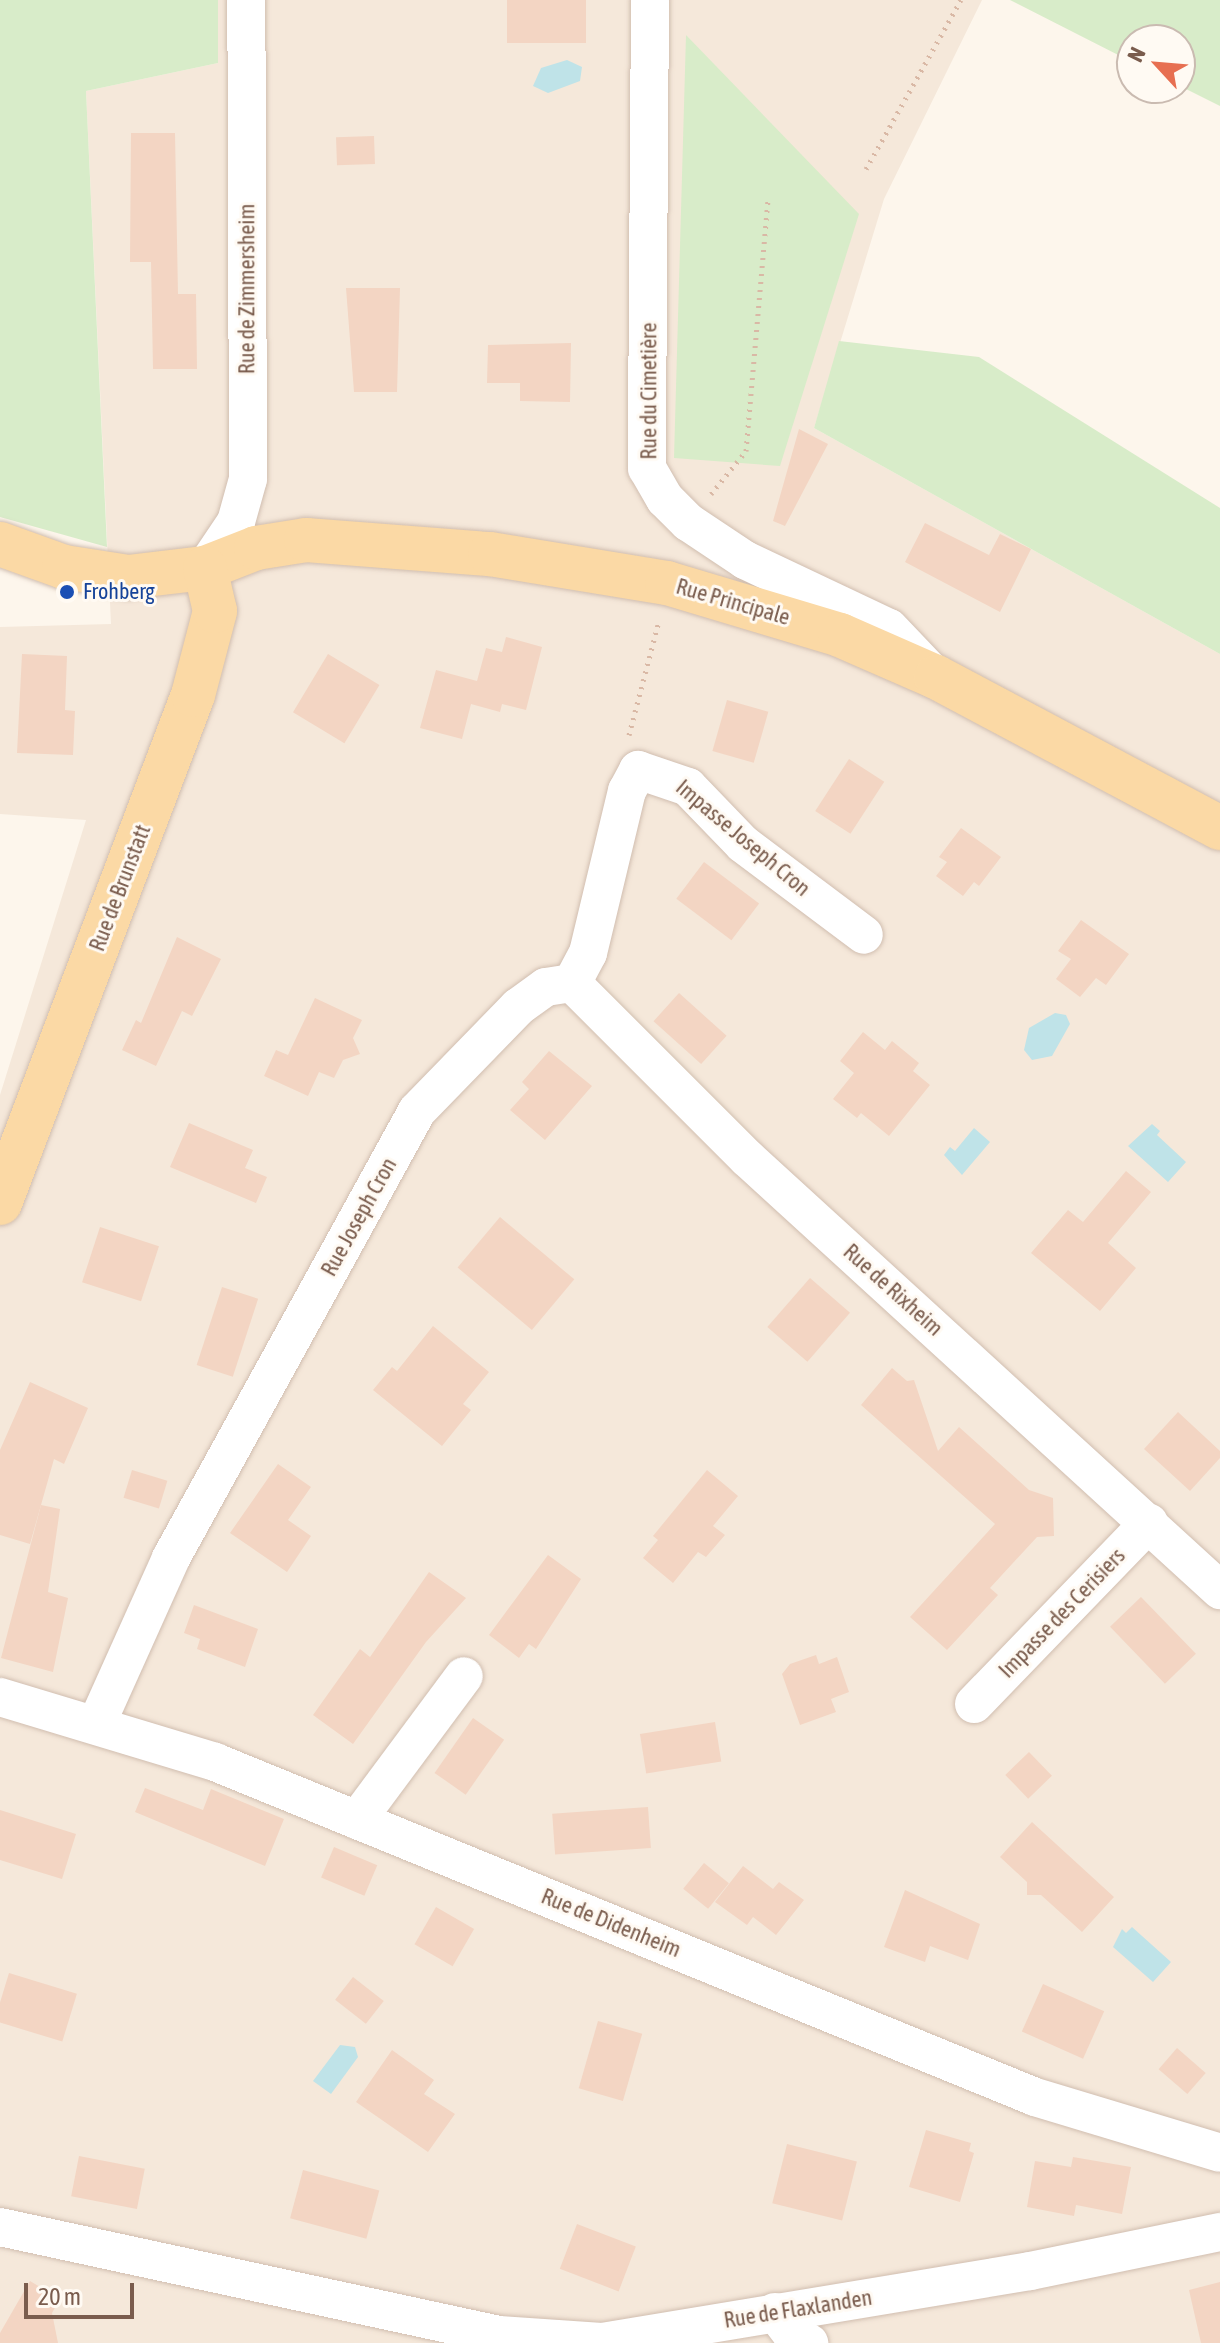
<!DOCTYPE html>
<html>
<head>
<meta charset="utf-8">
<style>
  body { margin:0 }
  #map { position:relative; width:1220px; height:2343px; overflow:hidden; background:#fdf6ec; font-family:"Asap Condensed",sans-serif }
  div>[style] { position:absolute }
  [style*='--x'] { left:calc(var(--x)*1px); top:calc(var(--y)*1px); width:calc(var(--w)*1px); rotate:calc(var(--a)*1deg) }
  .residential>* { inset:0; background:#f5e8da }
  .green>* { inset:0; background:#d8ecc9 }
  .water>* { inset:0; background:#bfe3e8 }
  .building>* { inset:0; background:#f3d5c3; transform-origin:0 0 }
  .path>* { height:5px; margin-top:-2.5px; transform-origin:0; background:repeating-linear-gradient(90deg,#d9b8a5 0 2px,transparent 0 8px) }
  .roads { filter:drop-shadow(0 0 2px #d1beb0) drop-shadow(0 0 2px #d1beb0) }
  .minor>* { height:38px; margin:-19px; padding:0 19px; transform-origin:19px; border-radius:19px; background:#fff }
  .major>* { height:44px; margin:-22px; padding:0 22px; transform-origin:22px; border-radius:22px; background:#fbd9a5 }
  .dots>* { width:22px; height:22px; translate:-50% -50%; box-sizing:border-box; border:4px solid #fffaf3; border-radius:50% }
  span { translate:-50% -50%; white-space:nowrap; text-align:center; line-height:1.15; -webkit-text-stroke:6px #fffaf3; paint-order:stroke }
  .street-label { font-size:22px; color:#7a5c4d }
  .transit-label { font-size:22px; color:#164399 }
  .left { translate:0 -50%; text-align:left }
  .north { position:absolute; left:1116px; top:24px; width:80px; height:80px; box-sizing:border-box; background:#fffaf3; border:2px solid #cabbb1; border-radius:50%; rotate:296deg; font-size:22px; font-weight:700; line-height:32px; text-align:center; color:#7a5c4d }
  .north::after { content:''; display:block; margin:auto; width:28px; height:36px; background:#e76f51; clip-path:polygon(50% 0,100% 100%,50% 72%,0 100%) }
  .scale { position:absolute; left:24px; top:2283px; width:110px; height:36px; box-sizing:border-box; border:4px solid #7a5c4d; border-top:0; padding-left:10px; font-size:24px; line-height:28px; white-space:nowrap; color:#7a5c4d; -webkit-text-stroke:6px #fffaf3; paint-order:stroke }
</style>
</head>
<body>
<div id="map">
  <div class="residential">
    <i style="clip-path:polygon(218px 0,982px 0,884px 199px,814px 428px,1220px 654px,1220px 2343px,0 2343px,0 1095px,86px 820px,0 814px,0 627px,111px 624px,86px 91px,218px 63px)"></i>
  </div>
  <div class="green">
    <i style="clip-path:polygon(0 0,218px 0,218px 63px,86px 91px,107px 547px,0 517px)"></i>
    <i style="clip-path:polygon(1010px 0,1220px 0,1220px 106px,1180px 86px,1180px 40px,1132px 40px,1132px 62px)"></i>
    <i style="clip-path:polygon(686px 35px,859px 214px,780px 466px,674px 458px)"></i>
    <i style="clip-path:polygon(839px 341px,979px 357px,1220px 508px,1220px 654px,814px 428px)"></i>
  </div>
  <div class="water">
    <i style="clip-path:polygon(567px 60px,582px 67px,580px 81px,548px 93px,533px 86px,541px 68px)"></i>
    <i style="clip-path:polygon(1055px 1013px,1066px 1015px,1070px 1024px,1052px 1056px,1032px 1060px,1024px 1050px,1029px 1028px)"></i>
    <i style="clip-path:polygon(1152px 1124px,1160px 1131px,1157px 1135px,1186px 1162px,1168px 1182px,1128px 1146px)"></i>
    <i style="clip-path:polygon(974px 1128px,990px 1142px,962px 1175px,944px 1155px,950px 1147px,955px 1151px)"></i>
    <i style="clip-path:polygon(1132px 1927px,1171px 1962px,1153px 1982px,1113px 1947px,1122px 1929px,1126px 1933px)"></i>
    <i style="clip-path:polygon(340px 2045px,355px 2047px,358px 2057px,331px 2094px,313px 2081px)"></i>
  </div>
  <div class="building">
    <i style="left:507px;top:0;width:79px;height:43px"></i>
    <i style="clip-path:polygon(131px 133px,175px 133px,178px 294px,196px 294px,197px 369px,153px 369px,151px 262px,130px 262px)"></i>
    <i style="left:374px;top:136px;width:28px;height:38px;rotate:88deg"></i>
    <i style="clip-path:polygon(346px 288px,400px 288px,397px 392px,354px 392px)"></i>
    <i style="clip-path:polygon(571px 343px,570px 402px,520px 401px,520px 383px,487px 383px,488px 345px)"></i>
    <i style="clip-path:polygon(799px 429px,828px 444px,785px 526px,773px 521px)"></i>
    <i style="clip-path:polygon(925px 523px,989px 555px,1000px 534px,1031px 549px,1000px 612px,905px 562px)"></i>
    <i style="clip-path:polygon(506px 637px,542px 647px,526px 710px,502px 704px,500px 712px,471px 704px,462px 739px,420px 728px,436px 670px,477px 681px,486px 648px,502px 652px)"></i>
    <i style="clip-path:polygon(22px 654px,67px 656px,65px 710px,75px 711px,73px 755px,17px 753px)"></i>
    <i style="left:328px;top:654px;width:60px;height:68px;rotate:31deg"></i>
    <i style="left:727px;top:700px;width:43px;height:53px;rotate:16deg"></i>
    <i style="left:849px;top:759px;width:42px;height:62px;rotate:33deg"></i>
    <i style="clip-path:polygon(961px 828px,1001px 857px,979px 886px,974px 882px,963px 896px,936px 876px,947px 862px,939px 857px)"></i>
    <i style="left:704px;top:862px;width:69px;height:46px;rotate:37deg"></i>
    <i style="clip-path:polygon(1081px 920px,1129px 954px,1106px 985px,1096px 978px,1080px 997px,1056px 979px,1071px 959px,1058px 951px)"></i>
    <i style="clip-path:polygon(177px 937px,221px 959px,192px 1016px,182px 1011px,156px 1066px,122px 1050px,136px 1020px,141px 1023px)"></i>
    <i style="left:679px;top:993px;width:64px;height:38px;rotate:42deg"></i>
    <i style="clip-path:polygon(315px 998px,362px 1020px,353px 1038px,360px 1054px,343px 1060px,334px 1078px,319px 1072px,308px 1096px,264px 1076px,276px 1050px,288px 1055px)"></i>
    <i style="clip-path:polygon(863px 1032px,885px 1050px,892px 1041px,919px 1063px,913px 1071px,930px 1085px,889px 1136px,861px 1113px,857px 1118px,833px 1099px,854px 1073px,840px 1061px)"></i>
    <i style="clip-path:polygon(549px 1051px,592px 1086px,545px 1140px,510px 1110px,529px 1089px,522px 1082px)"></i>
    <i style="clip-path:polygon(189px 1123px,253px 1150px,245px 1168px,267px 1177px,256px 1203px,170px 1167px)"></i>
    <i style="clip-path:polygon(1126px 1171px,1151px 1192px,1108px 1243px,1136px 1268px,1100px 1311px,1031px 1253px,1068px 1210px,1083px 1222px)"></i>
    <i style="left:500px;top:1217px;width:97px;height:66px;rotate:40deg"></i>
    <i style="left:100px;top:1227px;width:62px;height:58px;rotate:18deg"></i>
    <i style="left:810px;top:1278px;width:53px;height:65px;rotate:41deg"></i>
    <i style="left:222px;top:1287px;width:38px;height:82px;rotate:18deg"></i>
    <i style="clip-path:polygon(433px 1326px,489px 1372px,463px 1404px,471px 1410px,442px 1446px,373px 1390px,392px 1367px,397px 1371px)"></i>
    <i style="clip-path:polygon(892px 1368px,907px 1381px,914px 1380px,938px 1451px,959px 1427px,1029px 1490px,1053px 1498px,1054px 1536px,1037px 1537px,990px 1588px,998px 1595px,947px 1650px,910px 1617px,995px 1524px,861px 1405px)"></i>
    <i style="clip-path:polygon(30px 1382px,88px 1408px,64px 1464px,54px 1459px,30px 1544px,0 1535px,0 1450px)"></i>
    <i style="clip-path:polygon(1178px 1412px,1220px 1451px,1220px 1458px,1190px 1491px,1144px 1449px)"></i>
    <i style="clip-path:polygon(278px 1464px,311px 1487px,288px 1520px,311px 1536px,287px 1572px,230px 1533px)"></i>
    <i style="left:132px;top:1470px;width:37px;height:29px;rotate:17deg"></i>
    <i style="clip-path:polygon(707px 1470px,738px 1496px,713px 1526px,725px 1535px,706px 1557px,698px 1552px,673px 1583px,643px 1558px,658px 1540px,653px 1536px)"></i>
    <i style="clip-path:polygon(41px 1505px,60px 1509px,48px 1592px,68px 1598px,53px 1672px,1px 1658px)"></i>
    <i style="clip-path:polygon(548px 1555px,581px 1579px,536px 1649px,529px 1644px,519px 1658px,489px 1635px)"></i>
    <i style="clip-path:polygon(429px 1572px,466px 1598px,426px 1642px,353px 1744px,313px 1715px,360px 1649px,370px 1657px)"></i>
    <i style="left:1141px;top:1597px;width:79px;height:43px;rotate:46deg"></i>
    <i style="clip-path:polygon(194px 1605px,258px 1629px,245px 1667px,197px 1649px,200px 1639px,184px 1633px)"></i>
    <i style="clip-path:polygon(816px 1655px,819px 1664px,837px 1657px,849px 1692px,831px 1699px,836px 1712px,800px 1725px,782px 1674px,790px 1664px)"></i>
    <i style="left:473px;top:1718px;width:38px;height:67px;rotate:35deg"></i>
    <i style="left:715px;top:1722px;width:40px;height:76px;rotate:81deg"></i>
    <i style="left:1029px;top:1752px;width:33px;height:33px;rotate:46deg"></i>
    <i style="clip-path:polygon(145px 1788px,203px 1810px,211px 1789px,284px 1819px,265px 1866px,135px 1812px)"></i>
    <i style="left:648px;top:1807px;width:41px;height:96px;rotate:86deg"></i>
    <i style="clip-path:polygon(0 1810px,76px 1834px,62px 1879px,0 1860px)"></i>
    <i style="clip-path:polygon(1032px 1822px,1114px 1897px,1082px 1932px,1041px 1895px,1027px 1895px,1027px 1882px,1000px 1857px)"></i>
    <i style="left:334px;top:1847px;width:47px;height:33px;rotate:23deg"></i>
    <i style="left:704px;top:1863px;width:32px;height:33px;rotate:39deg"></i>
    <i style="clip-path:polygon(743px 1866px,773px 1889px,779px 1882px,804px 1900px,776px 1935px,753px 1917px,747px 1925px,715px 1902px)"></i>
    <i style="clip-path:polygon(905px 1890px,980px 1924px,968px 1960px,930px 1946px,925px 1962px,884px 1947px)"></i>
    <i style="left:436px;top:1907px;width:44px;height:43px;rotate:30deg"></i>
    <i style="left:9px;top:1973px;width:71px;height:50px;rotate:17deg"></i>
    <i style="left:353px;top:1977px;width:39px;height:29px;rotate:38deg"></i>
    <i style="left:1043px;top:1984px;width:67px;height:52px;rotate:24deg"></i>
    <i style="left:598px;top:2021px;width:46px;height:70px;rotate:16deg"></i>
    <i style="left:1177px;top:2048px;width:38px;height:28px;rotate:41deg"></i>
    <i style="clip-path:polygon(392px 2050px,434px 2080px,424px 2094px,455px 2114px,428px 2152px,356px 2102px)"></i>
    <i style="clip-path:polygon(926px 2130px,971px 2143px,969px 2151px,974px 2153px,960px 2202px,909px 2187px)"></i>
    <i style="left:787px;top:2144px;width:72px;height:61px;rotate:14deg"></i>
    <i style="left:79px;top:2156px;width:67px;height:41px;rotate:11deg"></i>
    <i style="clip-path:polygon(1073px 2157px,1131px 2167px,1122px 2214px,1076px 2205px,1074px 2216px,1027px 2207px,1035px 2161px,1071px 2167px)"></i>
    <i style="left:303px;top:2170px;width:79px;height:50px;rotate:15deg"></i>
    <i style="left:577px;top:2224px;width:63px;height:48px;rotate:21deg"></i>
    <i style="clip-path:polygon(30px 2281px,60px 2299px,52px 2313px,58px 2343px,0 2343px,0 2333px)"></i>
    <i style="clip-path:polygon(1220px 2282px,1220px 2343px,1201px 2343px,1189px 2290px)"></i>
  </div>
  <div class="path">
    <i style="--x:866;--y:169;--w:194;--a:-60.7"></i>
    <i style="--x:711;--y:494;--w:55;--a:-50.9"></i>
    <i style="--x:746;--y:451;--w:252;--a:-85"></i>
    <i style="--x:629;--y:735;--w:118;--a:-75.3"></i>
  </div>
  <div class="roads">
    <div class="minor">
      <i style="--x:650;--y:0;--w:468;--a:90.4"></i>
      <i style="--x:647;--y:468;--w:36;--a:60"></i>
      <i style="--x:665;--y:499;--w:33;--a:45"></i>
      <i style="--x:688;--y:522;--w:69;--a:33.7"></i>
      <i style="--x:745;--y:560;--w:159;--a:25.3"></i>
      <i style="--x:889;--y:628;--w:61;--a:46.3"></i>
      <i style="--x:205;--y:568;--w:55;--a:-56"></i>
      <i style="--x:236;--y:522;--w:45;--a:-74.4"></i>
      <i style="--x:248;--y:479;--w:479;--a:-90.2"></i>
      <i style="--x:572;--y:983;--w:247;--a:45"></i>
      <i style="--x:747;--y:1158;--w:641;--a:42.41"></i>
      <i style="--x:0;--y:1697;--w:225;--a:16.8"></i>
      <i style="--x:215;--y:1762;--w:886;--a:22.22"></i>
      <i style="--x:1035;--y:2097;--w:193;--a:16.8"></i>
      <i style="--x:974;--y:1704;--w:252;--a:-46"></i>
      <i style="--x:97;--y:1723;--w:181;--a:-65.8"></i>
      <i style="--x:171;--y:1558;--w:510;--a:-61.17"></i>
      <i style="--x:417;--y:1111;--w:145;--a:-45.8"></i>
      <i style="--x:518;--y:1007;--w:34;--a:-36"></i>
      <i style="--x:546;--y:987;--w:26;--a:-9"></i>
      <i style="--x:572;--y:983;--w:34;--a:-62"></i>
      <i style="--x:588;--y:953;--w:167;--a:-76.5"></i>
      <i style="--x:627;--y:791;--w:24;--a:-62"></i>
      <i style="--x:638;--y:770;--w:53;--a:18.8"></i>
      <i style="--x:688;--y:787;--w:79;--a:46"></i>
      <i style="--x:743;--y:844;--w:151;--a:36.9"></i>
      <i style="--x:357;--y:1820;--w:179;--a:-53.4"></i>
      <i style="--x:0;--y:2227;--w:511;--a:12.21"></i>
      <i style="--x:499;--y:2335;--w:103;--a:3.9"></i>
      <i style="--x:602;--y:2342;--w:434;--a:-9.4"></i>
      <i style="--x:1030;--y:2271;--w:194;--a:-11.6"></i>
      <i style="--x:775;--y:2312;--w:26;--a:53"></i>
      <i style="--x:791;--y:2333;--w:21;--a:29"></i>
    </div>
    <div class="major">
      <i style="--x:0;--y:544;--w:68;--a:19.8"></i>
      <i style="--x:64;--y:567;--w:65;--a:8.9"></i>
      <i style="--x:128;--y:577;--w:78;--a:-6.7"></i>
      <i style="--x:205;--y:568;--w:55;--a:-21.4"></i>
      <i style="--x:256;--y:548;--w:51;--a:-9.1"></i>
      <i style="--x:306;--y:540;--w:185;--a:4.4"></i>
      <i style="--x:490;--y:554;--w:179;--a:9.3"></i>
      <i style="--x:667;--y:583;--w:181;--a:16.7"></i>
      <i style="--x:840;--y:635;--w:105;--a:23.6"></i>
      <i style="--x:936;--y:677;--w:322;--a:28"></i>
      <i style="--x:0;--y:1203;--w:543;--a:-69.2"></i>
      <i style="--x:193;--y:695;--w:87;--a:-75.3"></i>
      <i style="--x:215;--y:611;--w:44;--a:-103.1"></i>
    </div>
  </div>
  <div class="dots">
    <i style="left:67px;top:592px;background:#1a4fb4"></i>
  </div>
  <div class="street-label">
    <span style="left:247px;top:289px;rotate:-90deg">Rue de Zimmersheim</span>
    <span style="left:649px;top:391px;rotate:-90deg">Rue du Cimetière</span>
    <span style="left:733px;top:602px;rotate:16deg">Rue Principale</span>
    <span style="left:743px;top:838px;rotate:40deg">Impasse Joseph Cron</span>
    <span style="left:120px;top:888px;rotate:-69deg">Rue de Brunstatt</span>
    <span style="left:359px;top:1217px;rotate:-61deg">Rue Joseph Cron</span>
    <span style="left:893px;top:1290px;rotate:42deg">Rue de Rixheim</span>
    <span style="left:1062px;top:1613px;rotate:-46deg">Impasse des Cerisiers</span>
    <span style="left:611px;top:1923px;rotate:22deg">Rue de Didenheim</span>
    <span style="left:798px;top:2309px;rotate:-9deg">Rue de Flaxlanden</span>
  </div>
  <div class="transit-label">
    <span class="left" style="left:83px;top:592px">Frohberg</span>
  </div>
  <div class="north">N</div>
  <div class="scale">20 m</div>
</div>
</body>
</html>
